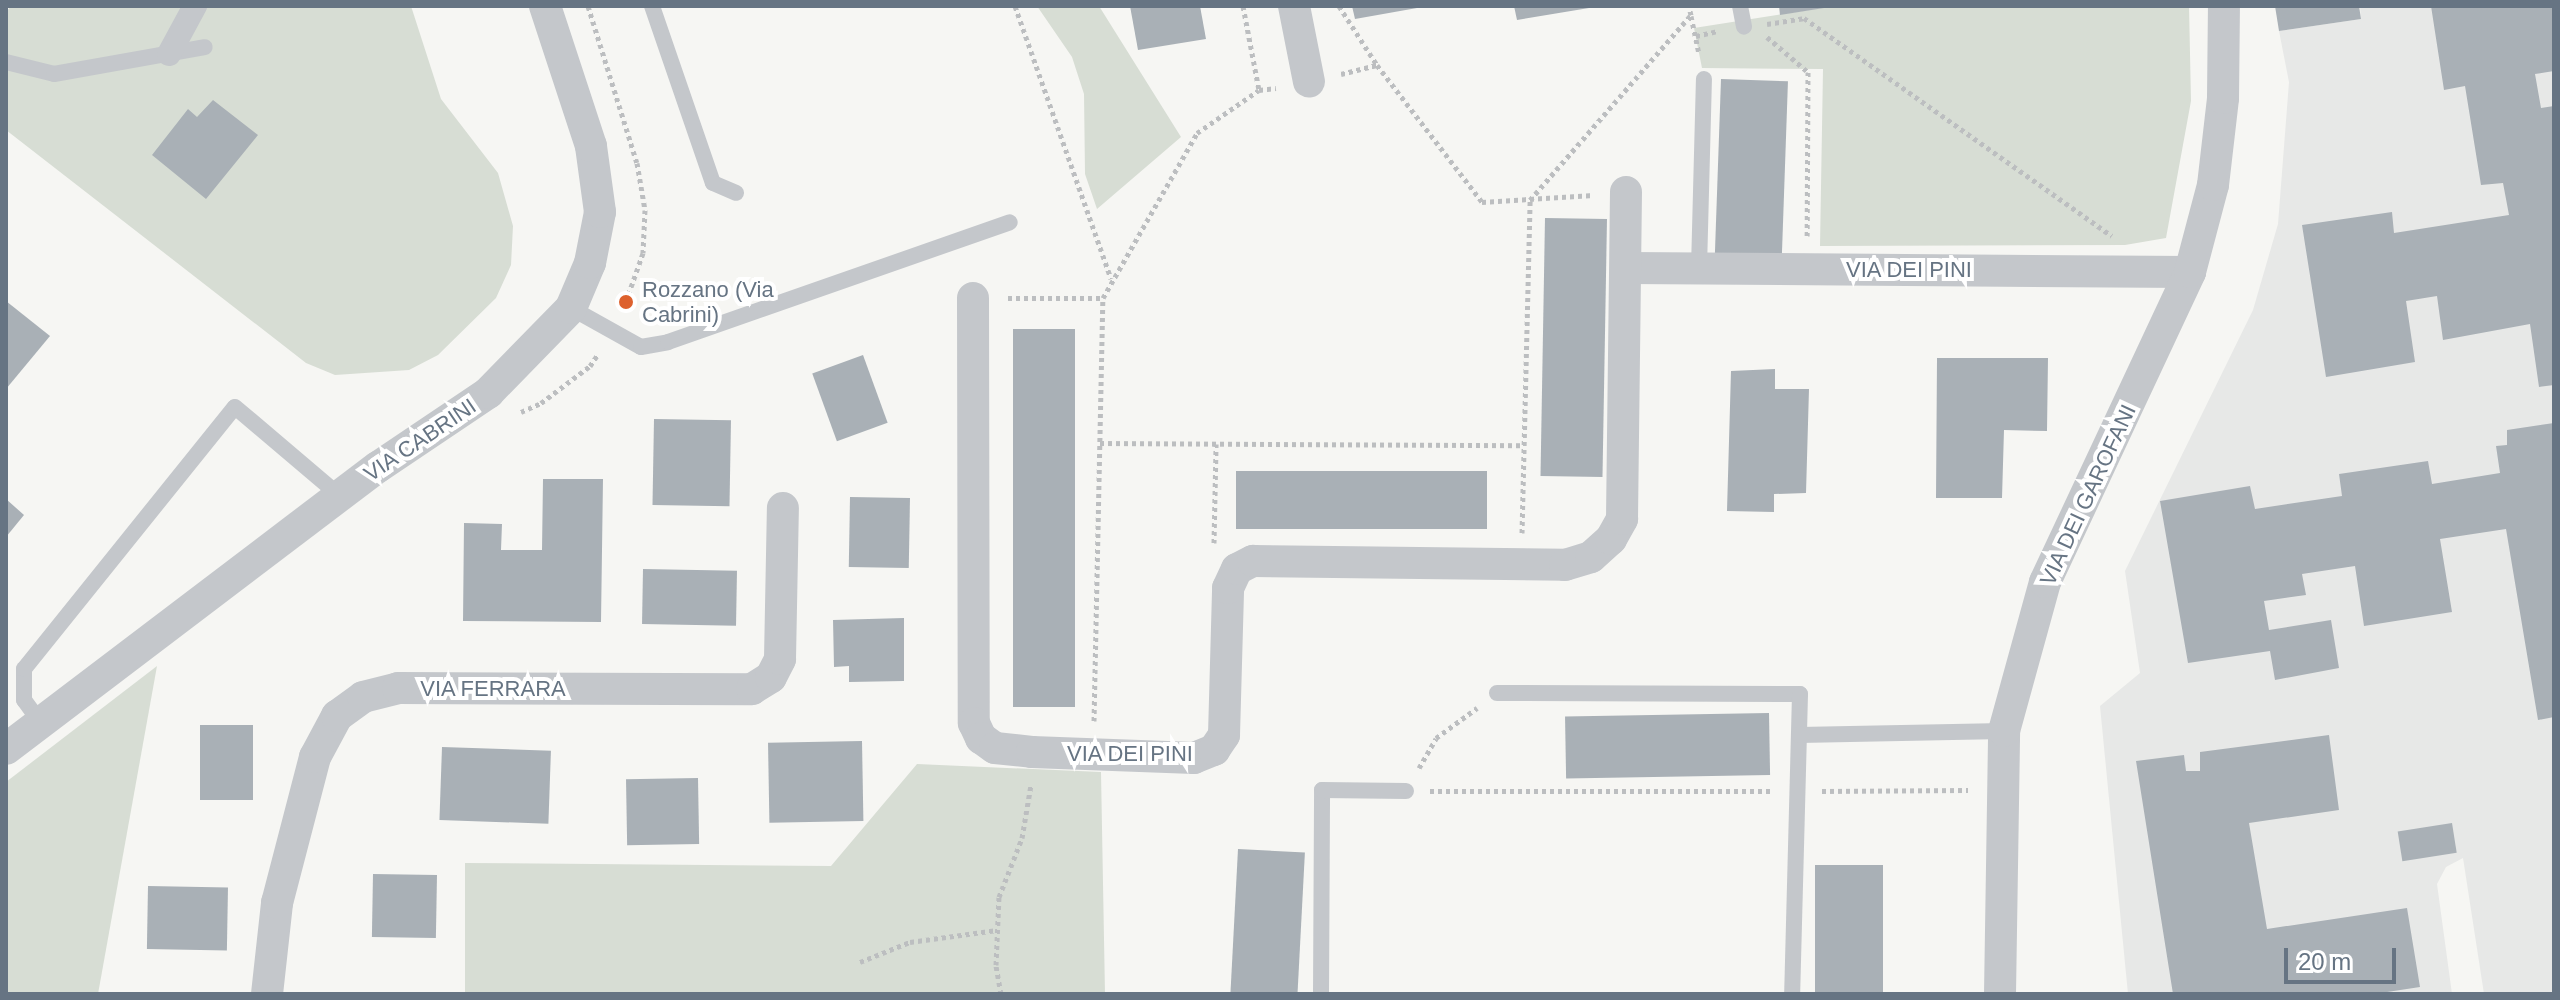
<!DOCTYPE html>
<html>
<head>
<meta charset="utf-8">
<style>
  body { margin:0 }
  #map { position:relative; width:2560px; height:1000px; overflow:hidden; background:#f6f6f3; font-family:Helvetica,sans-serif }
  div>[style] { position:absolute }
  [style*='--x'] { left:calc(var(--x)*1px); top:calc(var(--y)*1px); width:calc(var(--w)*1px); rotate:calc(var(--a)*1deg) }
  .built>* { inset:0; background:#e7e8e7 }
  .green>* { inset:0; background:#d7ddd4 }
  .building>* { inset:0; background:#a9b0b6; transform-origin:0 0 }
  .path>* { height:5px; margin-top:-2.5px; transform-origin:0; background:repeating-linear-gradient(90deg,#bcbec0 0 4px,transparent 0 8px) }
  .service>* { height:16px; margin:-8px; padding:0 8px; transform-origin:8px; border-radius:8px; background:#c4c7cb }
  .pedestrian>* { height:24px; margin:-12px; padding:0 12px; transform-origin:12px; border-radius:12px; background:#c4c7cb }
  .minor>* { height:32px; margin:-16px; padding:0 16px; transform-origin:16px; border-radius:16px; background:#c4c7cb }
  .dots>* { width:22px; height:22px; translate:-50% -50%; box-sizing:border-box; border:4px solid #fff; border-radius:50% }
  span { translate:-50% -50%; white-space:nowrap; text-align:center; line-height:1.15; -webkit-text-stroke:8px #fff; paint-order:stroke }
  .street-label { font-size:22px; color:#667483 }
  .poi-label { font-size:22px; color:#667483 }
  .left { translate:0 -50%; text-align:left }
  .frame { position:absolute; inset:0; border:8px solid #667483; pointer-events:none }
  .scale { position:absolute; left:2284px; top:948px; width:112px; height:36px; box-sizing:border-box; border:4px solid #667483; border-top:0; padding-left:10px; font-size:24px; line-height:28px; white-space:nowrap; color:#667483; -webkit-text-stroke:6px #fff; paint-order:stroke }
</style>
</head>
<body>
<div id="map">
  <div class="built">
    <i style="clip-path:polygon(2360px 6px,2554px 6px,2554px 994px,2484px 994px,2463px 858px,2446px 867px,2437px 884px,2452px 994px,2128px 994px,2100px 706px,2140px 673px,2125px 571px,2253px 310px,2278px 224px,2289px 82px,2279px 31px,2361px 19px)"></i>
  </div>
  <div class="green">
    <i style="clip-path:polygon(11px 6px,411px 6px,441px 99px,498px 173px,513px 226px,511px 265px,496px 298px,438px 355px,409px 370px,335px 375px,306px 363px,6px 130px,6px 12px)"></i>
    <i style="clip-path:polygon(1037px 6px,1099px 6px,1181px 137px,1097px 209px,1085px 174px,1084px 94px,1072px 57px)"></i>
    <i style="clip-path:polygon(1834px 6px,2189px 6px,2191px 101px,2166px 238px,2125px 245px,1820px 246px,1823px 69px,1702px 68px,1694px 28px)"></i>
    <i style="clip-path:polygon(157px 666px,98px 994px,6px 994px,6px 782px)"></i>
    <i style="clip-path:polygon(917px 764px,1101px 772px,1105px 994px,465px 994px,465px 863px,831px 866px)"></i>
  </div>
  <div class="building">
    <i style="clip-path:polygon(1130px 6px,1200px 6px,1206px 39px,1138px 50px)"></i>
    <i style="clip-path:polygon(1352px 6px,1417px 6px,1417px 8px,1355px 19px)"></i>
    <i style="clip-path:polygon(1514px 6px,1588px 6px,1589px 8px,1517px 20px)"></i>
    <i style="clip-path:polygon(1779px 6px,1824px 6px,1824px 8px,1780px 15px)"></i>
    <i style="clip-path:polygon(2275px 6px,2359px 6px,2361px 19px,2279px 31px)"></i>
    <i style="clip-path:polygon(2431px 6px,2554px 6px,2554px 71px,2535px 74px,2541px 108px,2554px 106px,2554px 385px,2539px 387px,2530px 324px,2443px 340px,2437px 296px,2406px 301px,2415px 362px,2326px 377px,2302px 225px,2392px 212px,2394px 233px,2509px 215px,2503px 183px,2481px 185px,2465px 86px,2444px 90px)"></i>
    <i style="left:1721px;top:79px;width:67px;height:177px;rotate:2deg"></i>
    <i style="clip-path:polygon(213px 100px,258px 135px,206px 199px,152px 155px,188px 109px,197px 117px)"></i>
    <i style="left:1545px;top:218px;width:62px;height:258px;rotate:1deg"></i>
    <i style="clip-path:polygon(6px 301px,50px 336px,6px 389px)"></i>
    <i style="left:1013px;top:329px;width:62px;height:378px"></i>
    <i style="left:863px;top:355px;width:72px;height:54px;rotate:70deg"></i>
    <i style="clip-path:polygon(1937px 358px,2048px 358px,2047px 431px,2004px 430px,2002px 498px,1936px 498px)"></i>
    <i style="clip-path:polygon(1775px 369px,1775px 389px,1809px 389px,1806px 493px,1774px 494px,1774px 512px,1727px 511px,1731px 371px)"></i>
    <i style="left:654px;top:419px;width:77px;height:86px;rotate:1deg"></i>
    <i style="clip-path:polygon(2554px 423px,2554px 717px,2538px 720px,2506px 529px,2440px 539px,2452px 612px,2364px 626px,2355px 566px,2302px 574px,2306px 595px,2264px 601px,2269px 630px,2331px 620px,2339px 668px,2275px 680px,2270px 651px,2188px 663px,2160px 501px,2250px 486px,2255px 509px,2342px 496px,2339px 474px,2428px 461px,2432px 484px,2500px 473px,2496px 446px,2507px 445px,2507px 430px)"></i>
    <i style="left:1236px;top:471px;width:251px;height:58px"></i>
    <i style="clip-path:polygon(543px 479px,603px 479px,601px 622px,463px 621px,464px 523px,502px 524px,501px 550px,542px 550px)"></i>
    <i style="left:850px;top:497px;width:60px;height:70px;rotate:1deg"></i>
    <i style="clip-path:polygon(6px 499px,24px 515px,6px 537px)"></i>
    <i style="left:643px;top:569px;width:94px;height:55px;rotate:1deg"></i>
    <i style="clip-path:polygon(904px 618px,904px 681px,849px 682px,849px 666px,834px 667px,833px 620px)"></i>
    <i style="left:1769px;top:713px;width:62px;height:204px;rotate:89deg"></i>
    <i style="left:200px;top:725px;width:53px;height:75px"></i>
    <i style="clip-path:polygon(2329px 735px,2339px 810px,2249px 823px,2267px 929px,2407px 908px,2420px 987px,2374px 994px,2173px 994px,2136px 761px,2184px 755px,2186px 771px,2200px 771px,2200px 752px)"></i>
    <i style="left:862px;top:741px;width:80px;height:94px;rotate:89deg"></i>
    <i style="left:442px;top:747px;width:109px;height:73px;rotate:2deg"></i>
    <i style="left:698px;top:778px;width:66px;height:72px;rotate:89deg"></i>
    <i style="left:2452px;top:823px;width:30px;height:55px;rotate:81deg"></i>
    <i style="left:1238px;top:849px;width:67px;height:145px;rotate:3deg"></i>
    <i style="left:1883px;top:865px;width:129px;height:68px;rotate:90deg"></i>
    <i style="left:373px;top:874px;width:64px;height:63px;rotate:1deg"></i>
    <i style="left:148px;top:886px;width:80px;height:63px;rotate:1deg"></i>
  </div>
  <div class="path">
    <i style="--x:588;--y:6;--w:164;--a:72.7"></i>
    <i style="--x:637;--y:163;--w:48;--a:80.3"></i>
    <i style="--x:645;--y:210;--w:43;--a:92.7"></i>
    <i style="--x:643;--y:253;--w:57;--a:109.4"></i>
    <i style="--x:1015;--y:6;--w:289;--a:70.6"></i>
    <i style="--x:1243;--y:6;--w:86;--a:79.2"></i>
    <i style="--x:1339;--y:6;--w:70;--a:57.2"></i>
    <i style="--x:1377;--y:65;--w:173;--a:52.5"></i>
    <i style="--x:1482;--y:202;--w:112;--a:-3.6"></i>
    <i style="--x:1691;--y:16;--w:38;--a:78"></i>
    <i style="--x:1767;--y:24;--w:37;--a:-9"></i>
    <i style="--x:1804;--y:18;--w:377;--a:35.3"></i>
    <i style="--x:1696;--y:36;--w:23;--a:-13"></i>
    <i style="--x:1767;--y:37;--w:54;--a:40.5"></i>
    <i style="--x:1808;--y:72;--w:164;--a:90.3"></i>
    <i style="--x:1341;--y:74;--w:37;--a:-14"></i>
    <i style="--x:1008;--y:298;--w:95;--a:0"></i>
    <i style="--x:521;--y:412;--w:22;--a:-24"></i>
    <i style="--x:541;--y:403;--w:61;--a:-37.1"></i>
    <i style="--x:590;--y:366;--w:14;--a:-56"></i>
    <i style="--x:1100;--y:443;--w:423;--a:0.3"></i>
    <i style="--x:1522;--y:533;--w:333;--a:-88.6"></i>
    <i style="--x:1530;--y:200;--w:245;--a:-49"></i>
    <i style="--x:1691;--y:15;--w:9;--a:-103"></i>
    <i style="--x:1214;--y:543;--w:99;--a:-88.8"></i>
    <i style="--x:1094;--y:721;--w:423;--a:-88.8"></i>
    <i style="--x:1103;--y:298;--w:190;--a:-60.3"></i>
    <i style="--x:1197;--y:133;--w:75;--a:-34.7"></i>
    <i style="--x:1259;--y:90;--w:17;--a:-7"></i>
    <i style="--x:1419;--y:768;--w:34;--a:-60"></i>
    <i style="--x:1436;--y:738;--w:51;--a:-36.2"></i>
    <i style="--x:1430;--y:791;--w:342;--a:0"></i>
    <i style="--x:1822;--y:791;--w:146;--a:-0.4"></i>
    <i style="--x:860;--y:962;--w:54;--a:-21.8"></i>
    <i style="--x:910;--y:942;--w:88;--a:-7.9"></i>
    <i style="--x:1001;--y:994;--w:29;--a:-100"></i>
    <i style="--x:996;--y:965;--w:68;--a:-87.5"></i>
    <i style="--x:999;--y:897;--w:63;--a:-68.7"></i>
    <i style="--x:1022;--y:838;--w:54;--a:-80.4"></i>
  </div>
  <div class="service">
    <i style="--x:652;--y:6;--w:187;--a:71"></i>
    <i style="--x:713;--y:183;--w:25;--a:23"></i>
    <i style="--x:1740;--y:6;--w:21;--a:79"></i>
    <i style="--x:6;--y:62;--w:49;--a:14"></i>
    <i style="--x:54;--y:74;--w:153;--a:-10.1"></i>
    <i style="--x:1699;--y:268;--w:189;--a:-88.5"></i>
    <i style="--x:571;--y:308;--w:80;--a:29.1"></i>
    <i style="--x:641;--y:347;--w:27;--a:-10"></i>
    <i style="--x:668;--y:342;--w:362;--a:-19.3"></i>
    <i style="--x:1497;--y:693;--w:303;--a:0.2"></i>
    <i style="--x:1800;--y:694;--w:300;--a:91.5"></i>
    <i style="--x:40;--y:722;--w:27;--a:-126"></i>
    <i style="--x:24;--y:700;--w:31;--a:-90"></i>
    <i style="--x:24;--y:669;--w:336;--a:-51.2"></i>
    <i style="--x:235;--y:407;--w:138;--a:40.3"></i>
    <i style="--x:1799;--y:735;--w:205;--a:-1.1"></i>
    <i style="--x:1321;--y:994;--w:204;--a:-89.7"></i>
    <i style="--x:1322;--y:790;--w:84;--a:0.7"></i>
  </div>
  <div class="pedestrian">
    <i style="--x:169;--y:54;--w:55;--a:-61.6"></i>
  </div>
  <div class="minor">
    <i style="--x:1294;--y:6;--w:77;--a:78.8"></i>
    <i style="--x:1628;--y:268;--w:562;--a:0.41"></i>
    <i style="--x:973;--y:298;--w:425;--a:89.9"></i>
    <i style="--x:974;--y:723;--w:17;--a:65"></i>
    <i style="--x:981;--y:738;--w:17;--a:36"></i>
    <i style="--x:995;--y:748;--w:37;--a:6"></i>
    <i style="--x:1032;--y:752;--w:162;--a:2.1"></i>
    <i style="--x:1194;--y:758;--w:22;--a:-22"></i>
    <i style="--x:1214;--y:750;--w:18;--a:-56"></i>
    <i style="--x:1224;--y:735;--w:147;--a:-88.4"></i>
    <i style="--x:1228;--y:588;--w:21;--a:-65"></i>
    <i style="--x:1237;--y:569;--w:18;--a:-27"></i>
    <i style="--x:1253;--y:561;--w:312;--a:0.7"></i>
    <i style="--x:1565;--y:565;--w:27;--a:-17"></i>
    <i style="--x:1591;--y:557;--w:27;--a:-42"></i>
    <i style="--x:1611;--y:539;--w:23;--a:-61"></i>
    <i style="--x:1622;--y:519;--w:327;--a:-89.3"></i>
    <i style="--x:6;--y:749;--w:467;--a:-37.2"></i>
    <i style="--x:378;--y:467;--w:133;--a:-33.9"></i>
    <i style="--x:488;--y:393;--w:119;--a:-45.7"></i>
    <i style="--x:571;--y:308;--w:49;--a:-67.1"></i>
    <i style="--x:590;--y:263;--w:52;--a:-78.9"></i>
    <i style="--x:600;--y:212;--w:67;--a:-97.8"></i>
    <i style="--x:591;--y:146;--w:147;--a:-108.2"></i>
    <i style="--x:267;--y:994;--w:92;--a:-83.7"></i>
    <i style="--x:277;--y:903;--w:151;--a:-75.4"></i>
    <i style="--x:315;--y:757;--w:47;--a:-61.8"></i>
    <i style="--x:337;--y:716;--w:32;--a:-36"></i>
    <i style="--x:363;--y:697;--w:36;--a:-14"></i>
    <i style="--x:398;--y:688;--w:354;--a:0.2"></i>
    <i style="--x:752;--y:689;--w:22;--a:-32"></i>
    <i style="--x:771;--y:677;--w:20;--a:-63"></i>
    <i style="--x:780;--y:659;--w:151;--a:-88.9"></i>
    <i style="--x:2000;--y:994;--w:263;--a:-89.1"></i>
    <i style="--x:2004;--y:731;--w:155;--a:-74.6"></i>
    <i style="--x:2045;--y:582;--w:342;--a:-64.9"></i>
    <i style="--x:2190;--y:272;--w:90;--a:-75.2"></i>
    <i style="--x:2213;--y:185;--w:88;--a:-83.4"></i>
    <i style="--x:2223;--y:98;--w:92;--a:-89.4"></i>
  </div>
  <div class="dots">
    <i style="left:626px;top:302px;background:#dd612d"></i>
  </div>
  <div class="street-label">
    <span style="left:1909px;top:270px">VIA DEI PINI</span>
    <span style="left:420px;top:440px;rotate:-34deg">VIA CABRINI</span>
    <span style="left:2088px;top:495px;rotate:-65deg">VIA DEI GAROFANI</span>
    <span style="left:493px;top:689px">VIA FERRARA</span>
    <span style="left:1130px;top:754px">VIA DEI PINI</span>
  </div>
  <div class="poi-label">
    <span class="left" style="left:642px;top:302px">Rozzano (Via<br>Cabrini)</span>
  </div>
  <div class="frame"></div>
  <div class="scale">20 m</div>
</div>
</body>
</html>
